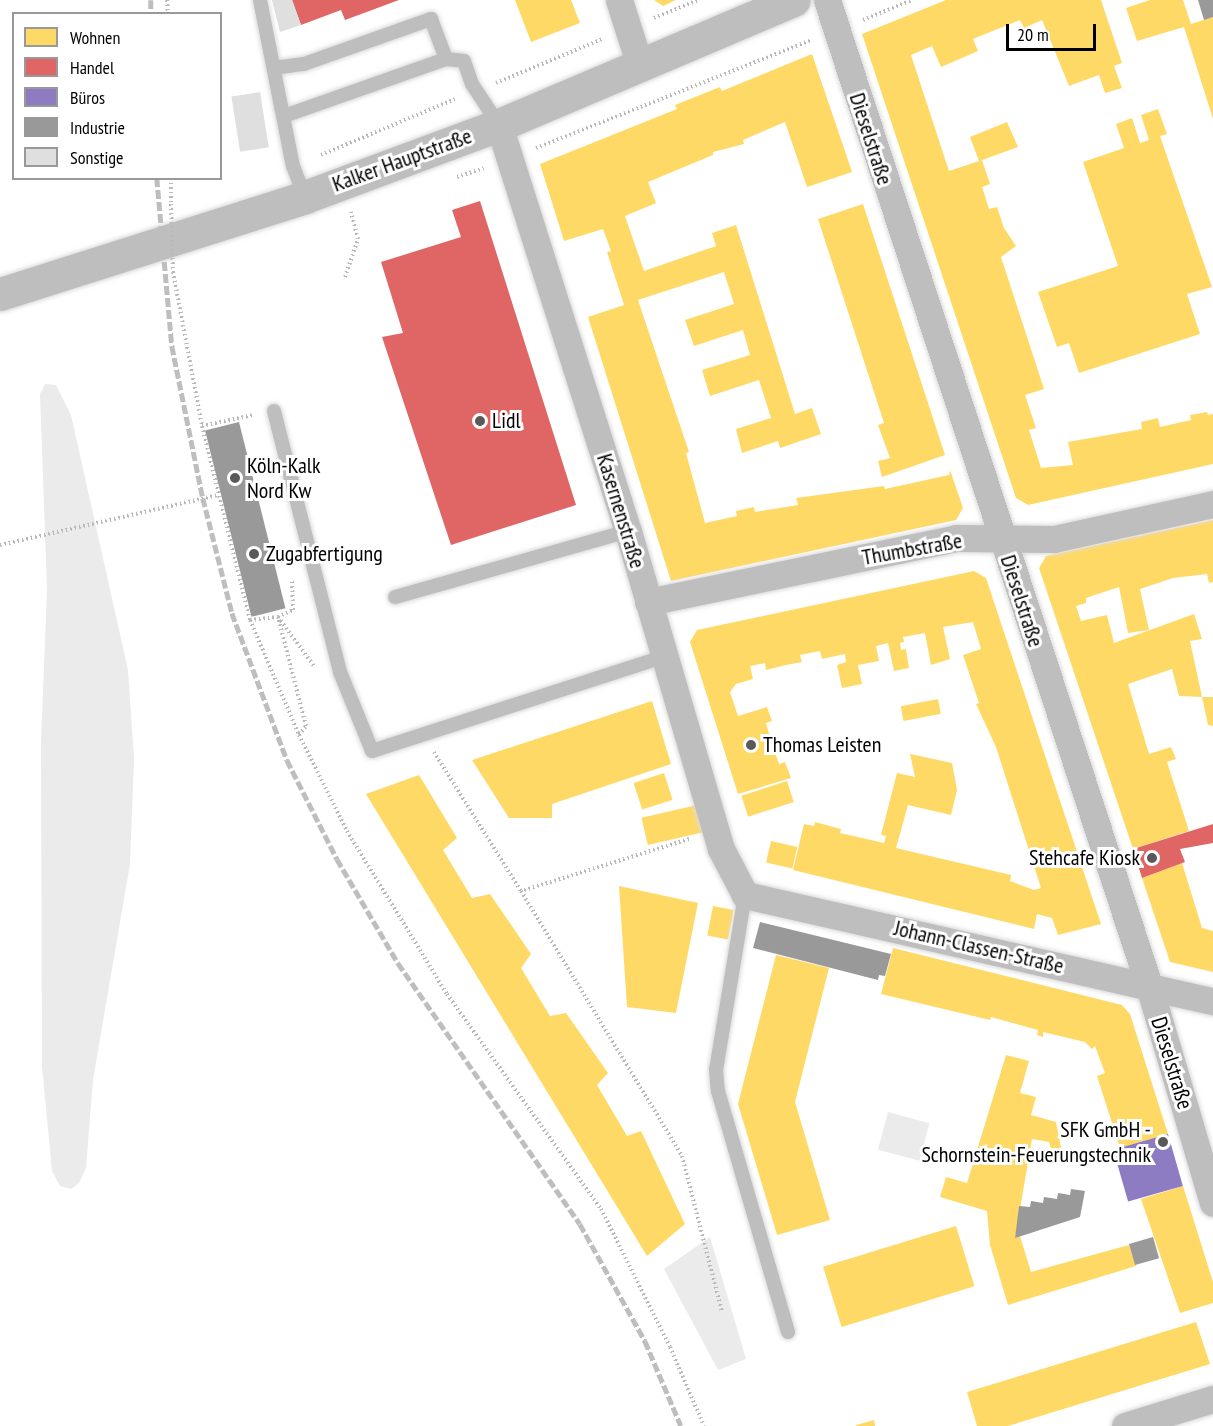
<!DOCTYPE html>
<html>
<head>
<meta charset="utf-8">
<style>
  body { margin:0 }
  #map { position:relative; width:1213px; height:1426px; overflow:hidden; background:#fff; font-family:"PT Sans Narrow",sans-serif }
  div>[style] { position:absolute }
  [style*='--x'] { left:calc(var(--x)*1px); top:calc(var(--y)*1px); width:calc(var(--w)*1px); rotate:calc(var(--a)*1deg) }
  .green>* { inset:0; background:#ebebeb; transform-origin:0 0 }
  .homes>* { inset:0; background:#ffd966; transform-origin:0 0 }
  .shops>* { inset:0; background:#e06666 }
  .offices>* { inset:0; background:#8e7cc3; transform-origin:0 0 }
  .industry>* { inset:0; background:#999; transform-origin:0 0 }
  .building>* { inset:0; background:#dfdfdf; transform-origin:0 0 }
  .path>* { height:4px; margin-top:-2px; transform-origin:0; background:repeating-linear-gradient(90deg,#b9b9b9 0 1.5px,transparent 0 4.5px) }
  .roads { filter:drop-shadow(0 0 2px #dbdbdb) drop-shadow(0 0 2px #dbdbdb) }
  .service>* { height:14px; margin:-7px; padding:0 7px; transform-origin:7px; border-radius:7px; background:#bebebe }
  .minor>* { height:27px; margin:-13.5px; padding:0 13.5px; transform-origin:13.5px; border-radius:13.5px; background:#bebebe }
  .primary>* { height:33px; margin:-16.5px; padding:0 16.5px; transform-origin:16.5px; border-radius:16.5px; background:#bebebe }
  .rail>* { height:4.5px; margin-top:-2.25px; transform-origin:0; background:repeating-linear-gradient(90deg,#bebebe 0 9px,transparent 0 12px) }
  .path-bridge>* { height:4px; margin-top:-2px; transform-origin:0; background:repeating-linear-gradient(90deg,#b9b9b9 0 1.5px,transparent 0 4.5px) }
  .dots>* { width:16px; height:16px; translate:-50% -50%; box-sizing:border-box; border:3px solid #fff; border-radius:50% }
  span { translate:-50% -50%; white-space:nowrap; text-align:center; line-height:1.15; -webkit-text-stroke:6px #fff; paint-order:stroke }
  .street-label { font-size:22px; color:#000 }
  .poi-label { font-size:22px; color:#000 }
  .left { translate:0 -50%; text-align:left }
  .right { translate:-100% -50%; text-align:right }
  .legend { position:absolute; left:12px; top:12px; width:210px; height:168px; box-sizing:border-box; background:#fff; border:2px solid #999; margin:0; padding:8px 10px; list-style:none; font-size:18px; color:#000 }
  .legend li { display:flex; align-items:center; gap:12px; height:30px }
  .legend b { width:30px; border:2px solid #999 }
  .scale { position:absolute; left:1006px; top:24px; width:90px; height:27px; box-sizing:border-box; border:3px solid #000; border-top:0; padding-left:8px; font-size:18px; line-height:21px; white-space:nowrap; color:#000; -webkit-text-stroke:4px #fff; paint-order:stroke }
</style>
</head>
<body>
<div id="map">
  <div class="green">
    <i style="clip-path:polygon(45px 384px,56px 385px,71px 415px,128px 670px,134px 758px,130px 864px,93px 1080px,86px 1168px,79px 1183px,71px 1189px,60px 1186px,52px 1171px,42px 1067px,41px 742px,47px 589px,40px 394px)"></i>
    <i style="left:888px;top:1112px;width:43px;height:39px;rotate:15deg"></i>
    <i style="clip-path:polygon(710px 1237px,746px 1359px,718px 1370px,664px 1269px)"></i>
  </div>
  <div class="homes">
    <i style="clip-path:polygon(515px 0,571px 0,580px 23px,531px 42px)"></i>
    <i style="clip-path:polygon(654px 0,676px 0,663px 6px)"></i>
    <i style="clip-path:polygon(946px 0,1101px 0,1122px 63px,1114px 66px,1122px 88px,1105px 93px,1099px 75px,1069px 86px,1042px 20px,1024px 28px,1020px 20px,973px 39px,978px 51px,941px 67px,932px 46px,911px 55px,949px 171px,979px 161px,970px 137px,1007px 122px,1018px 147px,982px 160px,990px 184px,982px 187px,989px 209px,997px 207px,1004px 228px,1016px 246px,1001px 257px,1044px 389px,1025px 395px,1036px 428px,1029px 430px,1041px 468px,1073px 465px,1068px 442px,1142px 429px,1141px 422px,1158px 418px,1160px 427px,1191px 420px,1190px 415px,1207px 412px,1208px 415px,1213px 414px,1213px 464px,1028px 505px,1016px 498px,862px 34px)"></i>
    <i style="clip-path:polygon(1150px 0,1183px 0,1191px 24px,1213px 17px,1213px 119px,1184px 27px,1137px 41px,1126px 8px)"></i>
    <i style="clip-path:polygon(812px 54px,852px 172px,807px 187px,785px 122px,743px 140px,744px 144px,713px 152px,713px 155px,648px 182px,656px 203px,625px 216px,644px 271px,716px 246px,712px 233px,736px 225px,795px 414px,812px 408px,821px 434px,780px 448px,778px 441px,742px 453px,736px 429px,771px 418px,759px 380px,710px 396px,702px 370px,750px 355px,743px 330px,694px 346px,685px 320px,734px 304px,724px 272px,638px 300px,689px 452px,686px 453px,705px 523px,737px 516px,736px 511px,754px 507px,755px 512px,798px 505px,796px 498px,884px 486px,885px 489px,949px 475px,950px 470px,963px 508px,956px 520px,671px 581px,588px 317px,624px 305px,607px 252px,611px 251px,603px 229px,564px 241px,540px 164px,677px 109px,675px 105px,720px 87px,722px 91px)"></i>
    <i style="clip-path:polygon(1158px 109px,1167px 134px,1160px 136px,1212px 287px,1187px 294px,1200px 334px,1079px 373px,1069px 343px,1057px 347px,1038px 292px,1118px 266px,1083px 162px,1124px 148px,1116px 124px,1132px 118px,1140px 143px,1149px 140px,1141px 115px)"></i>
    <i style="clip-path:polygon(863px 204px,945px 455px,882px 477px,878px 461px,890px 458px,878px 425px,884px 423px,818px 219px)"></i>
    <i style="clip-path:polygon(1213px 520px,1213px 582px,1209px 583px,1207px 574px,1173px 578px,1140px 589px,1149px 630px,1128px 633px,1119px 587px,1086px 598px,1086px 603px,1076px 606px,1081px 621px,1107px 615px,1114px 643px,1194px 614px,1202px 639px,1190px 641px,1202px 697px,1213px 697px,1213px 726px,1208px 725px,1202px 697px,1179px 696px,1172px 669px,1128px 684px,1149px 754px,1171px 747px,1176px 759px,1167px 762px,1189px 831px,1133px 849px,1039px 568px,1046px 556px)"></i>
    <i style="clip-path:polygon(974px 571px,986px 578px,1101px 924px,1058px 935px,1052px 918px,1037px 914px,1034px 929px,793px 870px,804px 824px,814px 826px,815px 822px,841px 829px,840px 833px,884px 843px,886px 836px,881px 835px,897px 773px,915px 777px,910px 754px,952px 763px,957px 790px,951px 815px,908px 805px,896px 848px,1011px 875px,1010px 881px,1034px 890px,1041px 888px,996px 747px,976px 704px,979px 703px,963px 655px,981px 649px,973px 622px,943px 627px,950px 659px,931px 665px,925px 633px,903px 637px,904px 642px,900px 643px,901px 650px,906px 649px,909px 668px,894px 671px,888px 643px,876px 646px,879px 661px,858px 665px,862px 684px,842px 688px,837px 665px,846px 662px,845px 654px,822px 659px,820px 651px,800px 655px,802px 662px,786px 665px,766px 670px,765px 663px,750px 666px,753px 679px,736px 684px,730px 692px,738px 716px,767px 707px,772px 721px,766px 723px,772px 744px,779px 764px,785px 762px,791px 778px,738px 794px,690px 642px,697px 630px)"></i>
    <i style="left:938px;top:699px;width:15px;height:38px;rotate:79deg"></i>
    <i style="clip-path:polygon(652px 701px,671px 764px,552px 804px,552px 818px,509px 818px,472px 760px)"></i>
    <i style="left:664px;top:773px;width:28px;height:32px;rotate:72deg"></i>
    <i style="clip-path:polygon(419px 775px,457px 838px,443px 850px,472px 898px,490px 894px,531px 954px,521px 968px,550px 1016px,566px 1013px,608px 1073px,597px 1085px,627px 1136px,641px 1131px,685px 1224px,647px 1256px,366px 794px)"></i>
    <i style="left:787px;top:781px;width:22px;height:48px;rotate:72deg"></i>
    <i style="left:697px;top:805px;width:28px;height:57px;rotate:77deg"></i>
    <i style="left:771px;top:841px;width:27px;height:22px;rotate:13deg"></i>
    <i style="clip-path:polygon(1182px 863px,1202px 928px,1213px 931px,1213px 972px,1170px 962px,1142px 878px)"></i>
    <i style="clip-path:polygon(619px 886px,698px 903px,676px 1013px,627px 1007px)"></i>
    <i style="left:713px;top:906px;width:21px;height:30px;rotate:11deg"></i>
    <i style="clip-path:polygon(893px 948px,1122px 1005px,1130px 1014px,1168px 1134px,1120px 1148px,1097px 1076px,1105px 1073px,1095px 1046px,1092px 1049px,1085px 1042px,1043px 1032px,1043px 1037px,1037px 1035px,1038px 1030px,991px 1017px,990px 1020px,881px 994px)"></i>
    <i style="clip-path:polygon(776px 955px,829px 968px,795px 1102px,830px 1220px,777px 1235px,738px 1104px)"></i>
    <i style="clip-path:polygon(1006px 1055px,1029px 1061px,1020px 1093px,1036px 1097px,1031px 1115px,1056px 1122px,1063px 1158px,1054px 1160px,1049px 1142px,1032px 1139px,1015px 1238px,1020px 1236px,1031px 1272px,1129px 1245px,1136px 1266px,1008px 1305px,990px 1245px,987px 1211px,940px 1197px,946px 1177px,967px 1183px)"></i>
    <i style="clip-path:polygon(1183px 1186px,1213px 1282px,1213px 1303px,1180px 1313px,1141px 1199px)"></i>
    <i style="left:956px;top:1226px;width:63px;height:139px;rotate:73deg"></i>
    <i style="clip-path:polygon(1196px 1322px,1210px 1364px,1008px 1426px,977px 1426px,967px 1392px)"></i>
    <i style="clip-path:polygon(874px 1420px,875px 1426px,856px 1426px,856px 1425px)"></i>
  </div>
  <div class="shops">
    <i style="clip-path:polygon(292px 0,399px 0,345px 20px,341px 10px,301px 25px)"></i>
    <i style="clip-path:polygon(480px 201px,576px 505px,451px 545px,382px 337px,403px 333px,381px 262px,461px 237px,452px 210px)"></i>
    <i style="clip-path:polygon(1213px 824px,1213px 843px,1180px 849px,1185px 862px,1142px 878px,1133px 849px)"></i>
  </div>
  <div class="offices">
    <i style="left:1168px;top:1134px;width:54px;height:57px;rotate:74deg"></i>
  </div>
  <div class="industry">
    <i style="clip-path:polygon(1198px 0,1213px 0,1213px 17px,1204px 20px)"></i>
    <i style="left:239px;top:422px;width:192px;height:35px;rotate:76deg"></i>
    <i style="clip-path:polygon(760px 922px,891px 954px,885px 976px,879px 975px,878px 980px,753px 948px)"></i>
    <i style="clip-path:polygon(1071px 1189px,1085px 1191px,1080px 1217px,1015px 1238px,1019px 1206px,1030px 1207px,1031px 1201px,1043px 1203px,1044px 1197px,1057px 1199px,1058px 1193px,1070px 1195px)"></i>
    <i style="left:1153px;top:1237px;width:22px;height:25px;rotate:74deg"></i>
  </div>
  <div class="building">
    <i style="clip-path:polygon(272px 0,292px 0,301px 25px,280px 32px)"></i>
    <i style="left:260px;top:92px;width:56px;height:29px;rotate:81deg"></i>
  </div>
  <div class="path">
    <i style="--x:167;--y:0;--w:14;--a:86"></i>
    <i style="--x:654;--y:18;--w:48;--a:-22.2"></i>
    <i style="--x:863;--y:20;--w:53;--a:-22.2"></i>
    <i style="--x:496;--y:83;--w:115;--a:-22.5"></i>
    <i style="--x:536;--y:148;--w:295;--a:-21.4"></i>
    <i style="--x:321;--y:155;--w:145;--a:-22.7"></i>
    <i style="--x:457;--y:177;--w:28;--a:-18"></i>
    <i style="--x:171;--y:178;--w:26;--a:90"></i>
    <i style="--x:173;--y:272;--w:157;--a:79.3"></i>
    <i style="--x:202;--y:426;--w:200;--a:76.1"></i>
    <i style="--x:250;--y:620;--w:125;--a:66.9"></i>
    <i style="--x:299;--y:735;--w:107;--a:63.4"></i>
    <i style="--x:347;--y:831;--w:191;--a:58.5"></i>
    <i style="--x:447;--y:994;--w:264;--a:54.4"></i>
    <i style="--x:601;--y:1209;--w:154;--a:63.4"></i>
    <i style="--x:670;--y:1347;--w:86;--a:66.7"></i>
    <i style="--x:345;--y:277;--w:40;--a:-71.1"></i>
    <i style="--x:358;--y:239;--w:28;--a:-105"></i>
    <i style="--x:202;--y:426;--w:52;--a:-12.2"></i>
    <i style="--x:0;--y:545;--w:224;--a:-12.9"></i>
    <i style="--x:250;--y:620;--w:28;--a:-6"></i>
    <i style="--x:278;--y:617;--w:17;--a:-25"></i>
    <i style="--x:293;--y:610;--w:30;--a:-92"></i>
    <i style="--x:299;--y:735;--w:11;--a:-52"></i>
    <i style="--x:306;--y:726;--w:113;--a:-104.4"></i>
    <i style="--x:278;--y:617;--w:61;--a:53.7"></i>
    <i style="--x:434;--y:752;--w:164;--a:58"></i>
    <i style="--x:689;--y:839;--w:176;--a:162.8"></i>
    <i style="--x:521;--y:891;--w:310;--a:58.7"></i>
    <i style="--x:682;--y:1156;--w:161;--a:75.6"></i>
  </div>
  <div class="roads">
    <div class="service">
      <i style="--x:260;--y:0;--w:169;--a:78.8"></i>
      <i style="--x:293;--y:166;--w:33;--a:69"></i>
      <i style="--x:274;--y:68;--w:30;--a:-8"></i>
      <i style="--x:304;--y:64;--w:135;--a:-19.5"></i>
      <i style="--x:431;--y:19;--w:43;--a:69.4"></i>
      <i style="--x:284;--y:116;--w:172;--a:-19.4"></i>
      <i style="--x:446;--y:59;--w:18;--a:6"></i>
      <i style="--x:464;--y:61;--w:24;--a:71"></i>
      <i style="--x:472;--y:84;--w:49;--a:56.6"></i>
      <i style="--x:274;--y:411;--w:269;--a:75.8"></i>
      <i style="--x:340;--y:672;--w:85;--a:67.9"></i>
      <i style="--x:372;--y:751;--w:306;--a:-17.9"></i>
      <i style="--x:395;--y:597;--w:242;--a:-15.8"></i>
      <i style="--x:745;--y:895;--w:177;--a:99.4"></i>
      <i style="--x:716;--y:1070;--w:21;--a:85"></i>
      <i style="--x:718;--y:1091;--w:251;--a:73.8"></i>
    </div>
    <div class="minor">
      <i style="--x:619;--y:0;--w:69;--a:72.3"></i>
      <i style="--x:827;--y:0;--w:1037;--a:71.91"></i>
      <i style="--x:1149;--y:986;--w:226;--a:73.6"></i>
      <i style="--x:499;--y:125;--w:426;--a:72.4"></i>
      <i style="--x:628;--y:531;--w:331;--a:73.7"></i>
      <i style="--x:721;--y:849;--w:52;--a:62.4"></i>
      <i style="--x:745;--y:895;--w:480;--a:12.8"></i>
      <i style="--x:648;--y:602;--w:315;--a:-11.7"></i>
      <i style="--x:956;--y:538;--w:98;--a:0.6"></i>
      <i style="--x:1054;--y:539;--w:163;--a:-12.4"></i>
      <i style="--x:1125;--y:1426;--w:92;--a:-17.1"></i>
    </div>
    <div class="primary">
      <i style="--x:0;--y:294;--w:320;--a:-17.6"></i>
      <i style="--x:305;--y:197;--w:207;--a:-20.4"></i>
      <i style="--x:499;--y:125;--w:320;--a:-23"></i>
    </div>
  </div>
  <div class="rail">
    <i style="--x:151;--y:0;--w:14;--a:90"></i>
    <i style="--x:157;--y:178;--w:169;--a:84.9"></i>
    <i style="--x:172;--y:346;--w:155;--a:78.5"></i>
    <i style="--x:203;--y:498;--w:119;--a:75.8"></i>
    <i style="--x:232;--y:613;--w:157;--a:69.5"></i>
    <i style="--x:287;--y:760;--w:111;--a:63.2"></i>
    <i style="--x:337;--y:859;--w:121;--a:59.6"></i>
    <i style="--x:398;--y:963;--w:318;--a:55.1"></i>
    <i style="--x:580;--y:1224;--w:134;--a:60.9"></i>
    <i style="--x:645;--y:1341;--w:92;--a:67"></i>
  </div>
  <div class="path-bridge">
    <i style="--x:171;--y:204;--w:68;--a:88.3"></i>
  </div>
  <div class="dots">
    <i style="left:480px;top:421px;background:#595959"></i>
    <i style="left:235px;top:478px;background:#595959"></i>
    <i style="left:254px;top:554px;background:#595959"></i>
    <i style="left:751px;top:745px;background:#595959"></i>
    <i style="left:1152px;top:858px;background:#595959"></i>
    <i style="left:1163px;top:1142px;background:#595959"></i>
  </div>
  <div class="street-label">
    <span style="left:871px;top:139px;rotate:72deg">Dieselstraße</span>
    <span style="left:402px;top:160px;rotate:-20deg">Kalker Hauptstraße</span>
    <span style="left:621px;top:511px;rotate:73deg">Kasernenstraße</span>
    <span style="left:912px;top:549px;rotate:-10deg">Thumbstraße</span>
    <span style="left:1022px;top:601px;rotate:72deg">Dieselstraße</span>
    <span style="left:979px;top:947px;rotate:13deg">Johann-Classen-Straße</span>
    <span style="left:1172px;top:1063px;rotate:73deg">Dieselstraße</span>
  </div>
  <div class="poi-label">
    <span class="left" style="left:492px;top:421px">Lidl</span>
    <span class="left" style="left:247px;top:478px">Köln-Kalk<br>Nord Kw</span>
    <span class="left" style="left:266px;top:554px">Zugabfertigung</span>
    <span class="left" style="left:763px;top:745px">Thomas Leisten</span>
    <span class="right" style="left:1140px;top:858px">Stehcafe Kiosk</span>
    <span class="right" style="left:1151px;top:1142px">SFK GmbH -<br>Schornstein-Feuerungstechnik</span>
  </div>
  <ul class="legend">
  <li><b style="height:16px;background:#ffd966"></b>Wohnen</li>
  <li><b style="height:16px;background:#e06666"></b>Handel</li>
  <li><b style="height:16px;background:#8e7cc3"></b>Büros</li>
  <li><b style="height:16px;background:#999"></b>Industrie</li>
  <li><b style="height:16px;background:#dfdfdf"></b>Sonstige</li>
  </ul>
  <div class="scale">20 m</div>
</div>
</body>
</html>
